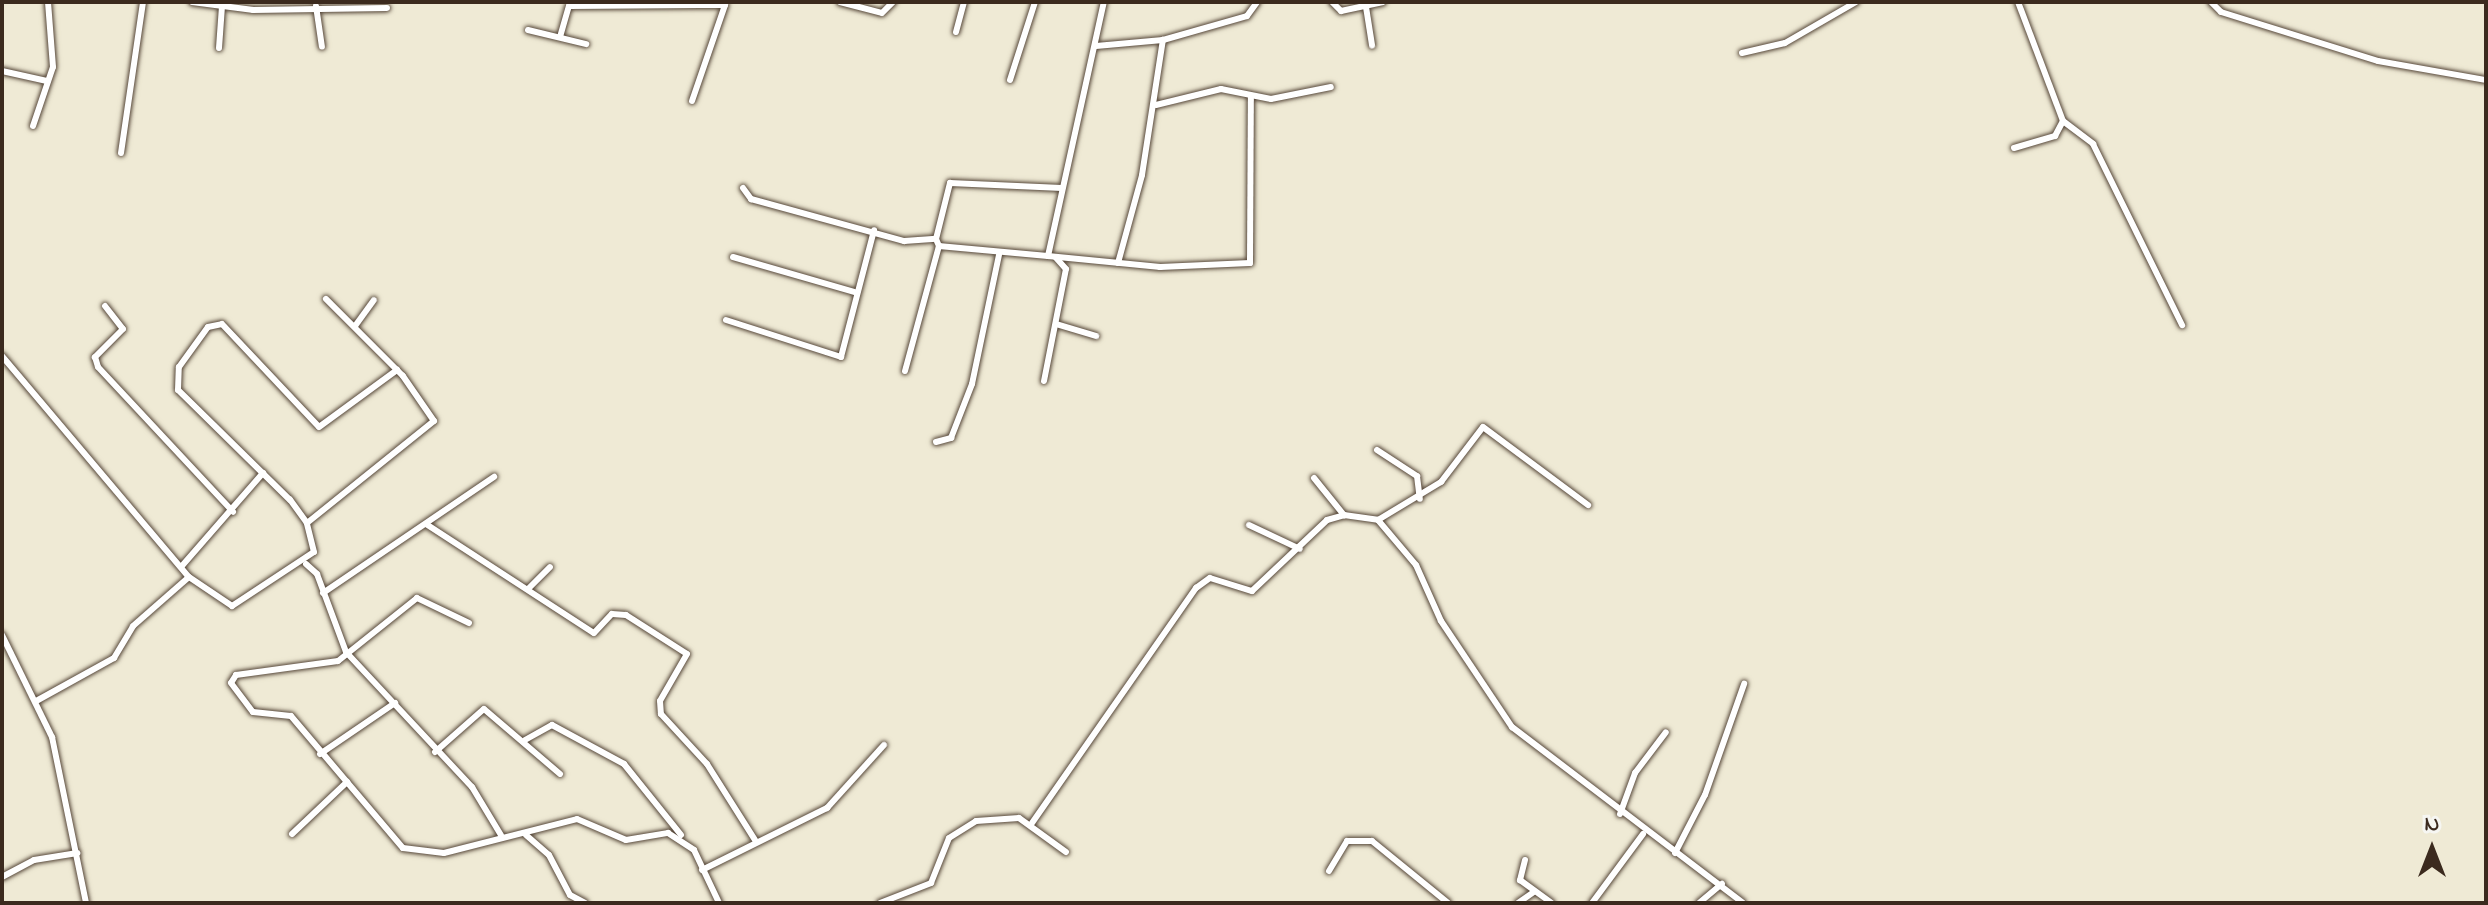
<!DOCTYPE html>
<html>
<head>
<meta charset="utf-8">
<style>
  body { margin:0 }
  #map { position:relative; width:2488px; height:905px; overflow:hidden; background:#efead5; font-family:"Indie Flower",sans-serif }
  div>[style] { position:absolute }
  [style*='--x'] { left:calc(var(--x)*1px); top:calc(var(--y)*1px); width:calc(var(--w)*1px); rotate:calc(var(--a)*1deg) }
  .roads { filter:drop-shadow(0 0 2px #564739) drop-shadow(0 0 2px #564739) }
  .street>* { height:6px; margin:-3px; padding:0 3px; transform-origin:3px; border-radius:3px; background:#fff }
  span { translate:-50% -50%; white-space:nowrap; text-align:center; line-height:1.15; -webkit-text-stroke:6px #f6f6f2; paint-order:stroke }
  .frame { position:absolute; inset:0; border:4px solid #3b2a1e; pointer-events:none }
  .north { position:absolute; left:2392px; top:809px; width:80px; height:80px; -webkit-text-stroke:6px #f6f6f2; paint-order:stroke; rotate:0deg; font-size:22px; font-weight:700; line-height:32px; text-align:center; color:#3b2a1e }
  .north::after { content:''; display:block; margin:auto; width:28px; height:36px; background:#3b2a1e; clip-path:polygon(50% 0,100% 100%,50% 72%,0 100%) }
</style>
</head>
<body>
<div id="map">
  <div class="roads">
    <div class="street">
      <i style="--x:192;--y:2;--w:62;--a:7.5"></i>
      <i style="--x:253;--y:10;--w:134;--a:-0.9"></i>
      <i style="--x:840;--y:2;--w:43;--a:14.7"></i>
      <i style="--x:882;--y:13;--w:16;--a:-45"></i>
      <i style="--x:1332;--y:2;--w:13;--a:45"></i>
      <i style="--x:1341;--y:11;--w:43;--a:-12.1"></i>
      <i style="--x:2211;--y:2;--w:14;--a:45"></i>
      <i style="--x:2221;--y:12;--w:164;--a:17.3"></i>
      <i style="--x:2378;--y:61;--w:110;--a:10"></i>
      <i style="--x:316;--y:6;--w:41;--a:81.7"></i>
      <i style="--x:569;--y:6;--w:156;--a:-0.4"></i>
      <i style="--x:1366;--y:7;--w:39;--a:81"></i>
      <i style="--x:528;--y:30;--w:60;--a:13.6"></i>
      <i style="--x:956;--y:32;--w:31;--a:-75"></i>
      <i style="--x:560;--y:37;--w:32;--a:-74"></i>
      <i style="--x:1096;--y:46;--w:67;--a:-5.1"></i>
      <i style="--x:1163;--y:40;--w:87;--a:-15.9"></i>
      <i style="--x:1247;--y:16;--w:17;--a:-54"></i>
      <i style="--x:219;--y:48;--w:42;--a:-85.9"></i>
      <i style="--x:1742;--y:53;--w:44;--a:-13.1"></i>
      <i style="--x:1785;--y:43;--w:82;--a:-30"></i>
      <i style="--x:2;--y:71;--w:46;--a:12.5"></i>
      <i style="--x:1010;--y:80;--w:82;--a:-72.2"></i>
      <i style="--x:692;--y:101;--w:102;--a:-71"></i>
      <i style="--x:1156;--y:105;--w:67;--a:-13.8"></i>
      <i style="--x:1221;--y:89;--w:51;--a:11.3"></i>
      <i style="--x:1271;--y:99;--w:61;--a:-11.3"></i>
      <i style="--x:2063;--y:121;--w:38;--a:37"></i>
      <i style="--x:2093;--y:144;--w:202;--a:63.8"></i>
      <i style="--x:33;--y:126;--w:62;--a:-71.3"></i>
      <i style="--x:53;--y:67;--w:65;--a:-94.4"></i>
      <i style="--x:2014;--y:148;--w:43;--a:-16.3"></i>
      <i style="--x:2055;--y:136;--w:17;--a:-62"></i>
      <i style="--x:2063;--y:121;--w:127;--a:-110.7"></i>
      <i style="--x:121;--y:153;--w:153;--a:-81.7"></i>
      <i style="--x:743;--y:188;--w:14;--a:54"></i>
      <i style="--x:751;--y:199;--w:159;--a:15.4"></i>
      <i style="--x:904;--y:241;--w:32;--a:-4"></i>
      <i style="--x:936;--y:239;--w:8;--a:67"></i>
      <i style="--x:936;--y:239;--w:58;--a:-76"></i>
      <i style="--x:950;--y:183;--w:112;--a:2.6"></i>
      <i style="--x:1048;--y:256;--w:113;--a:5.6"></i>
      <i style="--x:1160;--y:267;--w:90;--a:-2.5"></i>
      <i style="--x:1250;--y:263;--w:166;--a:-89.7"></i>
      <i style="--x:733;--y:257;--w:126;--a:16.1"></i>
      <i style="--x:1118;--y:263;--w:91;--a:-74.7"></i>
      <i style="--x:1142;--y:175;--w:137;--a:-81.2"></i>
      <i style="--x:105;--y:306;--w:29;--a:52"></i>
      <i style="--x:123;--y:329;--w:40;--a:135"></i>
      <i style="--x:95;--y:357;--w:10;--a:73"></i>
      <i style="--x:98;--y:367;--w:198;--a:47"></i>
      <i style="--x:726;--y:320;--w:121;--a:17.8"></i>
      <i style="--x:841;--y:357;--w:131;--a:-75.4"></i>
      <i style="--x:1056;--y:324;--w:42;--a:16.7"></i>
      <i style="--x:355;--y:326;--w:32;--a:-54"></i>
      <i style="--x:2;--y:356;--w:289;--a:49.8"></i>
      <i style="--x:189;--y:577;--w:52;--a:34"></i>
      <i style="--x:232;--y:606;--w:98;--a:-33.4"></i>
      <i style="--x:314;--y:552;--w:30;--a:-104"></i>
      <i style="--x:307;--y:523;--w:29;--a:-126"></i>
      <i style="--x:290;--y:500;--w:157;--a:-135.5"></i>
      <i style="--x:178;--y:390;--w:23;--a:-88"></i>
      <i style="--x:179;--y:367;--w:49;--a:-54.1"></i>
      <i style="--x:208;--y:327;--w:14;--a:-12"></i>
      <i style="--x:222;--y:324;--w:141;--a:46.7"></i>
      <i style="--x:319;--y:427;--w:97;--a:-36.2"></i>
      <i style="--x:905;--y:371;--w:130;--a:-74.8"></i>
      <i style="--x:939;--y:246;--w:109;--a:5.2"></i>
      <i style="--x:1048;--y:256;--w:260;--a:-77.6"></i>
      <i style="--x:1044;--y:381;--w:114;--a:-78.9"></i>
      <i style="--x:1066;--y:269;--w:15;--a:-132"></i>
      <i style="--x:936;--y:442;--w:16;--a:-15"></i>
      <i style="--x:951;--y:438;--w:58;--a:-68.7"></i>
      <i style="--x:972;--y:384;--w:132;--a:-78.2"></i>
      <i style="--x:1377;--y:450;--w:48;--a:33"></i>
      <i style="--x:1417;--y:476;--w:23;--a:83"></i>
      <i style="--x:1314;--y:478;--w:48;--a:51"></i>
      <i style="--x:1344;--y:515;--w:34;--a:8"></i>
      <i style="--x:1378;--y:520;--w:74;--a:-31.1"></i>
      <i style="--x:1441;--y:482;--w:69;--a:-52.6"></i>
      <i style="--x:1483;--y:427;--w:131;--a:36.6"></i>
      <i style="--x:1378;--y:520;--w:59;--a:49.8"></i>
      <i style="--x:1416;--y:565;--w:61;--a:65.9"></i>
      <i style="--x:1441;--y:621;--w:128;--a:56.2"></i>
      <i style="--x:1512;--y:727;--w:290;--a:37.3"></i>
      <i style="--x:307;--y:523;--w:163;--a:-38.8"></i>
      <i style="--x:434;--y:421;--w:55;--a:-124.6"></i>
      <i style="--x:403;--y:376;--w:109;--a:-135"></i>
      <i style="--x:426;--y:524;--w:200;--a:33"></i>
      <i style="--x:594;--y:633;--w:26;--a:-47"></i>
      <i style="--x:612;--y:614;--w:14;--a:4"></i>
      <i style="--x:626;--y:615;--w:72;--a:32.6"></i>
      <i style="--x:687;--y:654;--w:54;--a:119.9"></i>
      <i style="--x:660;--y:701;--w:13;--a:86"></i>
      <i style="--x:661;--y:714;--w:68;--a:47.4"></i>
      <i style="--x:707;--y:764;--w:90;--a:57.7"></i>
      <i style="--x:1249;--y:525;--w:56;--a:25.2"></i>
      <i style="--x:306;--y:564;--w:15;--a:42"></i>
      <i style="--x:317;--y:574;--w:83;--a:69.6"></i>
      <i style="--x:346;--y:652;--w:185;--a:47"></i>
      <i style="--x:472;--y:787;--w:56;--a:58.9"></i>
      <i style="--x:181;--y:567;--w:125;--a:-48.9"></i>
      <i style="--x:528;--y:589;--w:31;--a:-45"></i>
      <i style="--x:323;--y:593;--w:207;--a:-34.2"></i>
      <i style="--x:469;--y:623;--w:58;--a:-154.3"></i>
      <i style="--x:417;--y:598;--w:101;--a:141.4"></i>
      <i style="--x:338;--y:661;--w:103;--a:172.2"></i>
      <i style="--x:236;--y:675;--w:9;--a:122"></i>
      <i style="--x:231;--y:683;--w:36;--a:53"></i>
      <i style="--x:253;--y:712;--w:38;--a:6"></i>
      <i style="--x:291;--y:716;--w:173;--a:49.7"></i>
      <i style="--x:403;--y:848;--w:41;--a:7"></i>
      <i style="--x:444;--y:853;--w:137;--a:-14.3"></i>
      <i style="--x:577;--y:819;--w:53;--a:23.2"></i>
      <i style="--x:626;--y:840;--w:43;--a:-9.5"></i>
      <i style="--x:668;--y:833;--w:31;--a:33"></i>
      <i style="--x:694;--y:850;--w:59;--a:64.7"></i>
      <i style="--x:2;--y:635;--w:114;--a:63.9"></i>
      <i style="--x:52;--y:737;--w:169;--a:78.4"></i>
      <i style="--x:38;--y:700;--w:87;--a:-28.9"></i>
      <i style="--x:114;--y:658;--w:37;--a:-59"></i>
      <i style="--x:133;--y:626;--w:74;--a:-41.2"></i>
      <i style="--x:525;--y:740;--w:31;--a:-29"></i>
      <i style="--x:552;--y:725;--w:82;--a:28.4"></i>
      <i style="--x:624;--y:764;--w:91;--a:51.2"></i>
      <i style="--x:435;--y:752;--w:65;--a:-41.3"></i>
      <i style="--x:484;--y:709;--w:100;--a:40.5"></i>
      <i style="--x:320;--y:754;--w:91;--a:-34.2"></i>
      <i style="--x:1620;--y:814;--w:44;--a:-69.9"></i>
      <i style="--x:1635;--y:773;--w:51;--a:-52.9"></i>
      <i style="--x:1032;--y:823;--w:287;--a:-55.1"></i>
      <i style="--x:1196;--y:588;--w:17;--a:-36"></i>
      <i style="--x:1210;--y:578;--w:44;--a:17.2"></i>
      <i style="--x:1252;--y:591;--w:103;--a:-43.4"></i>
      <i style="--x:1327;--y:520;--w:18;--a:-16"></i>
      <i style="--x:292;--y:834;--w:76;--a:-43.4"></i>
      <i style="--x:526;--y:835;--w:30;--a:41"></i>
      <i style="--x:549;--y:855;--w:45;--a:62.3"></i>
      <i style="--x:570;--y:895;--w:17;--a:28"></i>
      <i style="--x:1675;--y:853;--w:65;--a:-62.7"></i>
      <i style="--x:1705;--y:795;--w:118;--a:-70.6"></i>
      <i style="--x:1525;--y:860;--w:21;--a:104"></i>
      <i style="--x:1520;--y:880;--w:39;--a:36"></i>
      <i style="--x:702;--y:870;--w:140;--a:-26.4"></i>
      <i style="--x:827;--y:808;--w:85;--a:-47.9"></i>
      <i style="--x:1329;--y:871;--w:35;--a:-59"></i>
      <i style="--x:1347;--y:841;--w:25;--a:0"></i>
      <i style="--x:1372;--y:841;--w:98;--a:39.2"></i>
      <i style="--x:2;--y:877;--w:36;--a:-28"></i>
      <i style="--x:34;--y:860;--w:44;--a:-9.2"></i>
      <i style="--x:880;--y:903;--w:55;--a:-21.4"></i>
      <i style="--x:931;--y:883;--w:48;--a:-68.2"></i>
      <i style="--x:949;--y:838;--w:32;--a:-32"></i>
      <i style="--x:976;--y:821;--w:43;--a:-4"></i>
      <i style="--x:1019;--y:818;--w:58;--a:35.9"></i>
      <i style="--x:1518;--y:903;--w:19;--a:-35"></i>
      <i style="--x:1592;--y:903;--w:86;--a:-53.5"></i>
      <i style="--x:1699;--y:903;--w:30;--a:-40"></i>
    </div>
  </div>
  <div class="frame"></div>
  <div class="north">N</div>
</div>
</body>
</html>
